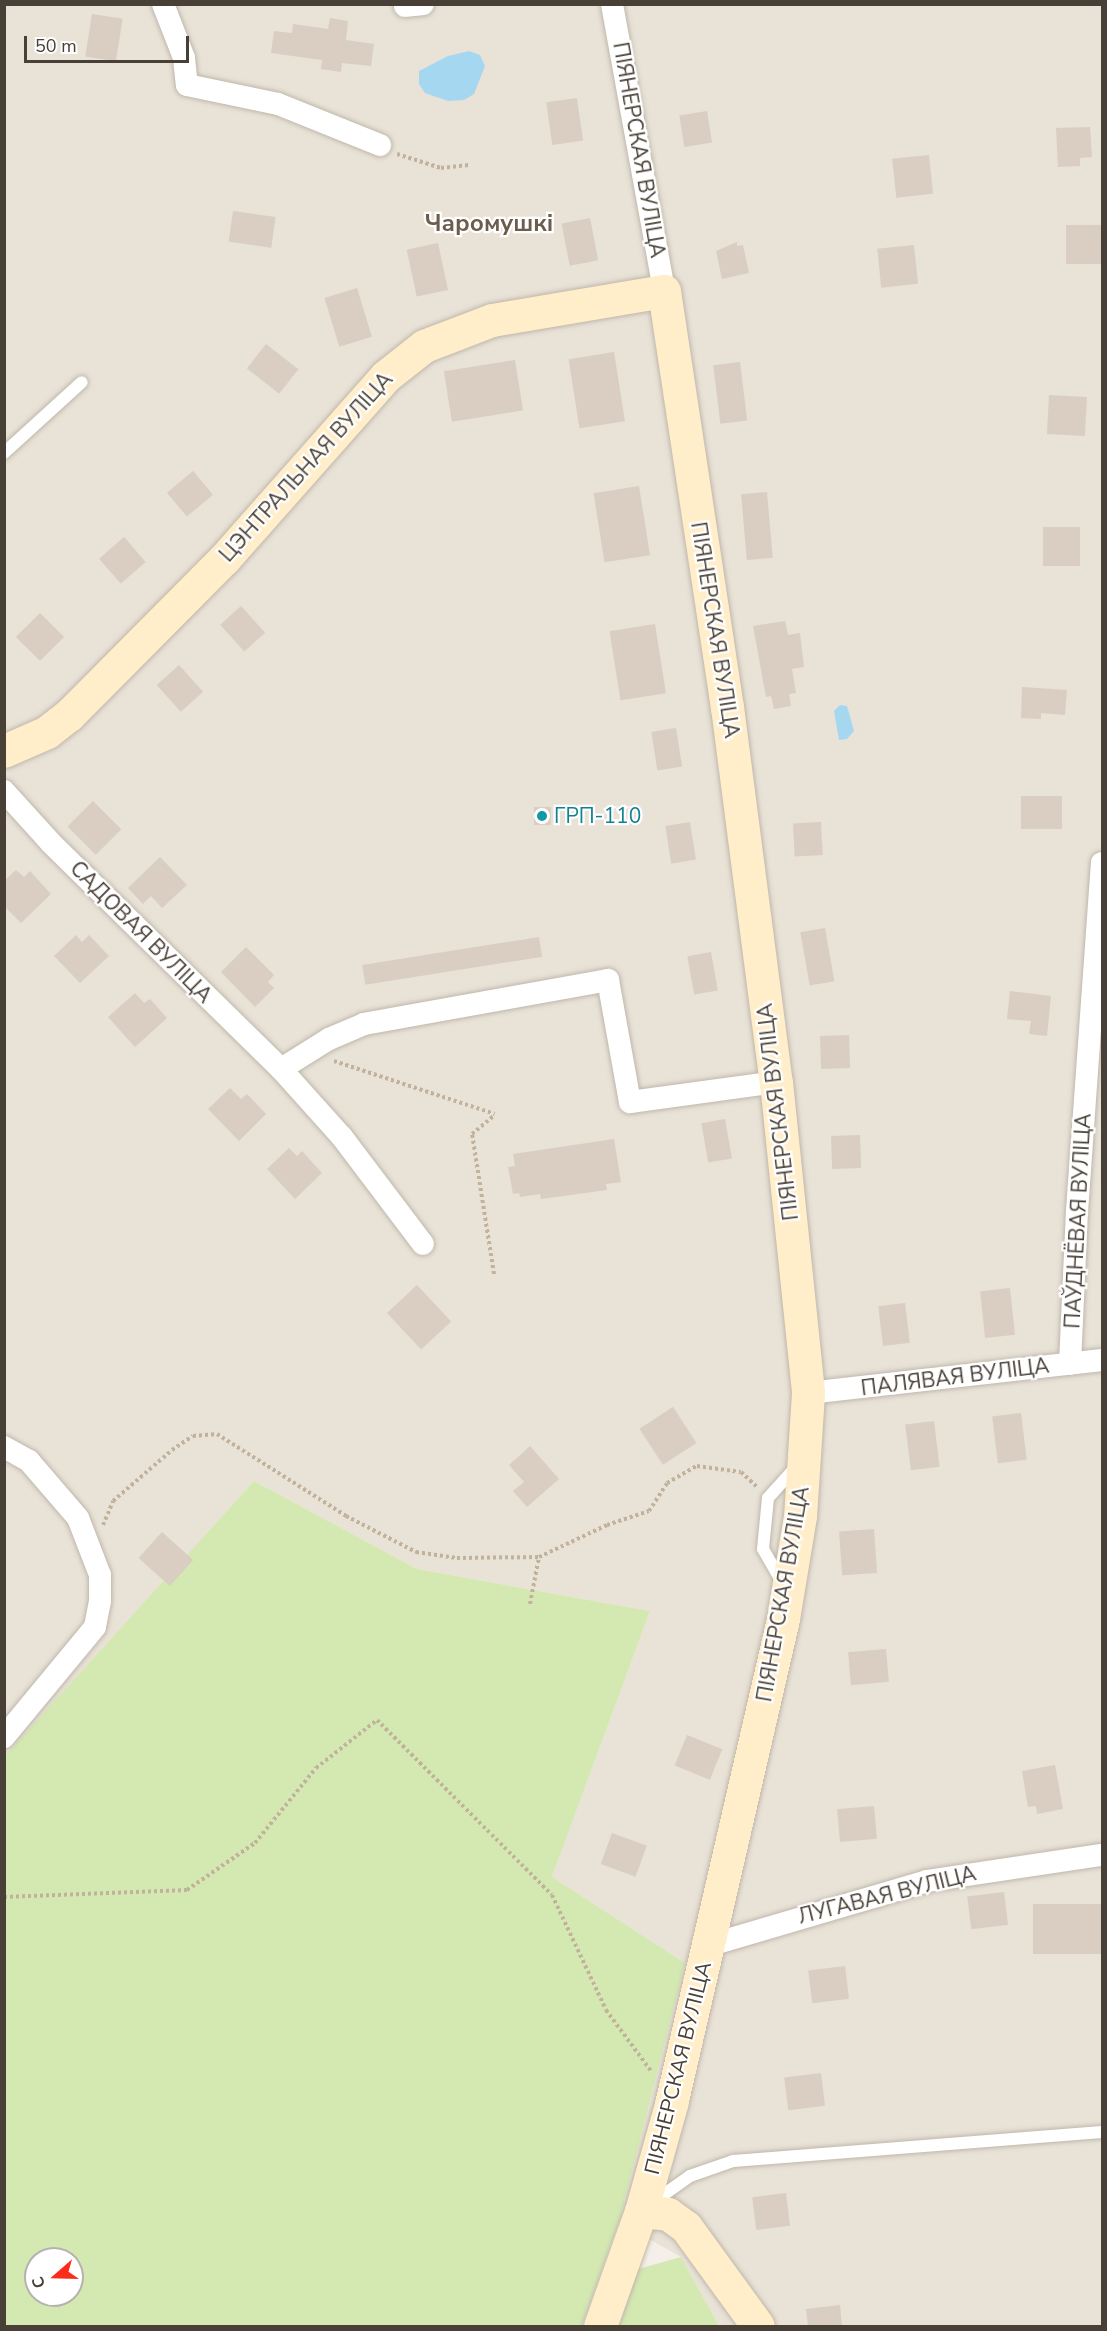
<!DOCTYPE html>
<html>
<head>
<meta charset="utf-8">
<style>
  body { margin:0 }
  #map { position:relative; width:1107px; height:2331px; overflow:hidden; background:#f4f0e9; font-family:"Nunito Sans",sans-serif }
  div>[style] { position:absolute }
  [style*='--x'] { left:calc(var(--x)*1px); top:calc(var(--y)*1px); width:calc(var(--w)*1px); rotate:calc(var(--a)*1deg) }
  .residential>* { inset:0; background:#e8e2d7 }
  .green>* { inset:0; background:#d4e9b2 }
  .water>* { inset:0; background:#a5d7f1 }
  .building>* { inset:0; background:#d9cec1; transform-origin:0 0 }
  .path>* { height:4px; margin-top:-2px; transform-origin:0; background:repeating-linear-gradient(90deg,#c2b29c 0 3px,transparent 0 6px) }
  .roads { filter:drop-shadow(0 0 2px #c0b7ab) drop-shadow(0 0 2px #c0b7ab) }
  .lane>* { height:12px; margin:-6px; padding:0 6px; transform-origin:6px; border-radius:6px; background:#fff }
  .street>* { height:22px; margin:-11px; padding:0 11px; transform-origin:11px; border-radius:11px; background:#fff }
  .secondary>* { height:33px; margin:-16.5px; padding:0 16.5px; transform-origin:16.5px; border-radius:16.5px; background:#ffeec9 }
  .dots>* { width:16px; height:16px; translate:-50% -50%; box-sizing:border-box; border:3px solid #fff; border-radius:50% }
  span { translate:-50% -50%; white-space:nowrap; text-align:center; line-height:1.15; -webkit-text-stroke:4.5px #fff; paint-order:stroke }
  .street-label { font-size:21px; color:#484037 }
  .culture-label { font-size:21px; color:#0d838f }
  .left { translate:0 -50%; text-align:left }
  .quarter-label { font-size:24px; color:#6b5d4e; font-weight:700 }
  .frame { position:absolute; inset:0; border:6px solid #484037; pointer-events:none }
  .north { position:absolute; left:24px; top:2247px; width:60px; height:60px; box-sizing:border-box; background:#fff; border:2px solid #b6b3af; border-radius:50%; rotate:250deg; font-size:16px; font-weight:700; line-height:24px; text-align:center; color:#484037 }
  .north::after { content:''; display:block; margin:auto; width:21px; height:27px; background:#fb2c1a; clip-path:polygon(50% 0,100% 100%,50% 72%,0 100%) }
  .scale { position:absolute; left:24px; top:36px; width:165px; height:27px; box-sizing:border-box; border:3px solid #484037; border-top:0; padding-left:8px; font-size:18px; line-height:21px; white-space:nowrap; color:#484037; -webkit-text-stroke:4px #fff; paint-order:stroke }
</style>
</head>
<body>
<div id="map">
  <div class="residential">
    <i style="clip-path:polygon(5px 5px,1102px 5px,1102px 2326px,719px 2326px,681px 2257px,619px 2222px,685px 1963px,552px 1877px,650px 1611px,417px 1569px,254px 1481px,5px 1757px)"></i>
  </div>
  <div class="green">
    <i style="clip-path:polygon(evenodd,254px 1481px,417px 1569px,650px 1611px,552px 1877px,685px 1963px,619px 2222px,582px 2326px,5px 2326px,4px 1757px,254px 1481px,36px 2259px,72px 2259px,72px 2295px,36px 2295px,36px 2259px)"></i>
    <i style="clip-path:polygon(681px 2257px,719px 2326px,619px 2326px,638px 2269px)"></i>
  </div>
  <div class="water">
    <i style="clip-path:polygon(469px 51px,480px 55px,485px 66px,474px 94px,464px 100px,448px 101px,425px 93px,419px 84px,419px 71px,448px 56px)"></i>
    <i style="clip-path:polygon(840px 705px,847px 706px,854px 731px,847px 739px,839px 740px,834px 711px)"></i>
  </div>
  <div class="building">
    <i style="left:92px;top:14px;width:31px;height:43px;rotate:9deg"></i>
    <i style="clip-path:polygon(330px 18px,348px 21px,346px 40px,374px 44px,371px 66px,342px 63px,341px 72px,321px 69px,322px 60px,271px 53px,274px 31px,292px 33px,293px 24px,328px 29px)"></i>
    <i style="left:577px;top:98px;width:43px;height:31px;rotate:82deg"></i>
    <i style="left:707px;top:111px;width:32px;height:28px;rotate:81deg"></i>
    <i style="clip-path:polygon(1090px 127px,1092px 157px,1080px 158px,1080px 166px,1058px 167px,1056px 128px)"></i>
    <i style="left:929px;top:155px;width:39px;height:37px;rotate:84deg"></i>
    <i style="left:233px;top:211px;width:43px;height:31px;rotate:8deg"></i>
    <i style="left:590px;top:218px;width:43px;height:29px;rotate:79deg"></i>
    <i style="left:1102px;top:225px;width:39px;height:36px;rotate:90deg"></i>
    <i style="clip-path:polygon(737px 242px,737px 246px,743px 245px,749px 273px,722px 279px,716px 251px)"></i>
    <i style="left:438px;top:243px;width:48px;height:32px;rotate:78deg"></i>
    <i style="left:914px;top:245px;width:39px;height:37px;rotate:84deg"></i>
    <i style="left:357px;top:288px;width:51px;height:34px;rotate:73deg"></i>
    <i style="left:266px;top:344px;width:41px;height:31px;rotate:38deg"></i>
    <i style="left:614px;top:352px;width:70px;height:46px;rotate:81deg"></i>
    <i style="left:515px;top:360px;width:51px;height:72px;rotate:81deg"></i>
    <i style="left:740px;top:362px;width:59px;height:27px;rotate:83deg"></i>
    <i style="left:1049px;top:395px;width:38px;height:39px;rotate:3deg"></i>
    <i style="left:193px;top:471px;width:31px;height:34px;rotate:50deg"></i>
    <i style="left:639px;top:486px;width:70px;height:46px;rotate:81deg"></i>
    <i style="left:767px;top:492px;width:66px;height:26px;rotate:85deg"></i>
    <i style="left:1043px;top:527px;width:37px;height:39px"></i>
    <i style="left:124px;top:537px;width:33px;height:33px;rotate:49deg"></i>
    <i style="left:241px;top:606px;width:36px;height:28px;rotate:48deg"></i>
    <i style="left:40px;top:613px;width:34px;height:34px;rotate:45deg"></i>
    <i style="clip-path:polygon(785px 621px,788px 635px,800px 633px,804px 667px,792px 669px,796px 693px,789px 694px,791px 706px,774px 709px,771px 696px,766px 697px,753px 626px)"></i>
    <i style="left:655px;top:624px;width:70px;height:46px;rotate:81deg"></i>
    <i style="left:179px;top:665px;width:36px;height:30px;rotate:48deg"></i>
    <i style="clip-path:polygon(1022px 687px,1067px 690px,1065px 715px,1041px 713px,1041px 719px,1021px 718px)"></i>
    <i style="left:676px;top:728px;width:39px;height:25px;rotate:81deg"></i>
    <i style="left:1062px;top:796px;width:33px;height:41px;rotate:90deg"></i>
    <i style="left:93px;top:801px;width:40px;height:36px;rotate:45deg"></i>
    <i style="left:534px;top:807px;width:17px;height:18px"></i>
    <i style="left:690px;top:822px;width:38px;height:25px;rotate:81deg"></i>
    <i style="left:821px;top:822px;width:33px;height:28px;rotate:87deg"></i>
    <i style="clip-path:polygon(160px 857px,187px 885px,162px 908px,151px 896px,143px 904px,128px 888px)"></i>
    <i style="clip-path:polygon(16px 870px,24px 877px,30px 871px,51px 894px,21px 923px,4px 906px,4px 881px)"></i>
    <i style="left:825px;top:928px;width:54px;height:25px;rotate:80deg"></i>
    <i style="clip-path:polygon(76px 935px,82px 942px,89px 935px,109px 956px,80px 983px,54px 956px)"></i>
    <i style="left:539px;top:937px;width:20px;height:179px;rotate:81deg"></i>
    <i style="clip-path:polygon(246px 947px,274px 975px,268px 982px,274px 988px,255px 1007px,221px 972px)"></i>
    <i style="left:711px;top:952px;width:39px;height:24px;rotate:80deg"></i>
    <i style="clip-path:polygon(1010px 991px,1051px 996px,1047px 1036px,1029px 1034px,1031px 1021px,1007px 1019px)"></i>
    <i style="clip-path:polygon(135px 993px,144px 1003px,150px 999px,167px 1018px,135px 1047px,108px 1017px)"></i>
    <i style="left:849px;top:1035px;width:33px;height:29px;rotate:88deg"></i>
    <i style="clip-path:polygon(230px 1088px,241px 1099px,247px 1094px,266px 1114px,239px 1141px,208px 1109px)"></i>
    <i style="left:725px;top:1119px;width:40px;height:24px;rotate:80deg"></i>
    <i style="left:860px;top:1135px;width:33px;height:29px;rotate:88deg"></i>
    <i style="clip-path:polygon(614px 1139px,621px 1182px,606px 1184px,607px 1190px,541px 1199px,540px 1194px,520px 1197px,519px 1193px,513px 1194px,508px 1167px,515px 1166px,513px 1154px)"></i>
    <i style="clip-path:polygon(289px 1148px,297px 1156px,302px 1151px,322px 1173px,295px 1199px,267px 1169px)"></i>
    <i style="left:417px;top:1285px;width:50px;height:41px;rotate:47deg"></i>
    <i style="left:1010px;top:1288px;width:47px;height:30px;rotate:84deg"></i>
    <i style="left:905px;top:1303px;width:40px;height:27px;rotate:83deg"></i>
    <i style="left:673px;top:1407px;width:43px;height:40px;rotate:57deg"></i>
    <i style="left:1021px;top:1413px;width:47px;height:29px;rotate:83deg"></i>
    <i style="left:934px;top:1421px;width:46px;height:29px;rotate:83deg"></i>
    <i style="clip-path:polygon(530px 1446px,559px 1479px,527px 1507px,513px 1491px,524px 1482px,509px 1465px)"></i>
    <i style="left:874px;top:1529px;width:44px;height:35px;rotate:86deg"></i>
    <i style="left:162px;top:1532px;width:42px;height:35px;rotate:42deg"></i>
    <i style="left:886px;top:1649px;width:33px;height:38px;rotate:85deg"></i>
    <i style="left:687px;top:1735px;width:38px;height:33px;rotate:22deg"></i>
    <i style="clip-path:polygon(1055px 1765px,1063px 1809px,1037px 1814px,1036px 1806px,1028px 1807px,1022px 1771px)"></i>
    <i style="left:874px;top:1806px;width:33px;height:37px;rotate:85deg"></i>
    <i style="left:612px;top:1833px;width:37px;height:33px;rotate:20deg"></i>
    <i style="left:1004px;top:1892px;width:33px;height:37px;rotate:83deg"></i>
    <i style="left:1102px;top:1904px;width:50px;height:69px;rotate:90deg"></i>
    <i style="left:845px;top:1966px;width:33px;height:37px;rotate:83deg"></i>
    <i style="left:821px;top:2073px;width:33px;height:37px;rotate:83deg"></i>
    <i style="left:786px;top:2193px;width:33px;height:34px;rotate:83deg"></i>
    <i style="clip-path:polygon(840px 2305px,842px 2326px,808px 2326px,806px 2309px)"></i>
  </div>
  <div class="path">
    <i style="--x:397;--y:154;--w:46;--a:17.7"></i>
    <i style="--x:441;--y:168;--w:28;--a:-6"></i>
    <i style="--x:334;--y:1061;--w:169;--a:18.2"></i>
    <i style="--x:494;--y:1274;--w:142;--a:-98.9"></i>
    <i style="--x:472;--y:1134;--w:30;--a:-40"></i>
    <i style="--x:103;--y:1525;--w:26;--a:-67"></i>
    <i style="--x:113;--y:1501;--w:78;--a:-40.8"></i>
    <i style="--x:172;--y:1450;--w:25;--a:-34"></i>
    <i style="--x:193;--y:1436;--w:24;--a:-5"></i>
    <i style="--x:217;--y:1434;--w:153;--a:32.4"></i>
    <i style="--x:346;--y:1516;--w:79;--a:27.2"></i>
    <i style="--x:416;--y:1552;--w:41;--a:8.3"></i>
    <i style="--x:457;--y:1558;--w:82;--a:-0.7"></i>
    <i style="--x:539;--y:1557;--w:75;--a:-25.2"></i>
    <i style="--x:607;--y:1525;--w:44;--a:-18.4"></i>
    <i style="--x:649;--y:1511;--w:33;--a:-57"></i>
    <i style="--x:667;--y:1483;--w:34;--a:-30"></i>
    <i style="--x:697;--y:1466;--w:44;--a:7.8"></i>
    <i style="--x:741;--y:1472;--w:22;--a:43"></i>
    <i style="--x:530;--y:1604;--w:48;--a:-79.2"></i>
    <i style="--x:4;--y:1897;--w:183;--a:-2.2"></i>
    <i style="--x:187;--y:1890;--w:83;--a:-34.7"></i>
    <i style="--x:255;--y:1843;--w:97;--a:-50.9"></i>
    <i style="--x:316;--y:1768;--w:78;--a:-38.2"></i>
    <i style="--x:377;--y:1720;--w:247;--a:45"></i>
    <i style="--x:552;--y:1895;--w:127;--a:64.8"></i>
    <i style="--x:606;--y:2010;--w:76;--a:53.6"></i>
  </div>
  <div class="roads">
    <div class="lane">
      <i style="--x:4;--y:453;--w:105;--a:-42.3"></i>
      <i style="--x:782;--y:1582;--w:38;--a:-120"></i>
      <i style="--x:763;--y:1549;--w:51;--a:-84.4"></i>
      <i style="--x:768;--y:1498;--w:40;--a:-48"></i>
      <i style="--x:649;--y:2205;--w:50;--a:-35.3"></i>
      <i style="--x:690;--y:2176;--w:46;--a:-19.2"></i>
      <i style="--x:733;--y:2161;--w:370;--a:-4.5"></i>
    </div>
    <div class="street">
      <i style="--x:163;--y:4;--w:58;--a:68.7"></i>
      <i style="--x:184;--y:58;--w:27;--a:84"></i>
      <i style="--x:187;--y:85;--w:93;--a:11.8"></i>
      <i style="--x:278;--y:104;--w:110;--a:21.9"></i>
      <i style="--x:612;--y:4;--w:292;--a:79.7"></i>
      <i style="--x:405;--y:6;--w:18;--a:-6"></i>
      <i style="--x:4;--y:791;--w:70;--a:47.9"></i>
      <i style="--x:51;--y:843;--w:322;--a:44.5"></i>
      <i style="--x:281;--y:1069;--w:91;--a:48.1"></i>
      <i style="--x:342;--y:1137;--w:134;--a:52.9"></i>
      <i style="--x:281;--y:1069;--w:57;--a:-32"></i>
      <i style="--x:329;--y:1039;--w:38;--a:-23"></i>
      <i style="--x:364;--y:1024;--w:248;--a:-10.2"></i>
      <i style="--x:608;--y:980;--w:124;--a:79.8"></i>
      <i style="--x:630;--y:1102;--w:147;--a:-7.8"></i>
      <i style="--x:1070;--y:1364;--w:153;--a:-87.4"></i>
      <i style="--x:1077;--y:1211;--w:349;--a:-85.9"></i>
      <i style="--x:808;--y:1393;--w:296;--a:-6.4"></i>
      <i style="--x:4;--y:1447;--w:29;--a:29"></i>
      <i style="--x:29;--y:1461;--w:75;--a:49.3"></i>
      <i style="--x:78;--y:1518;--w:61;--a:68.9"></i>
      <i style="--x:100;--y:1575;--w:26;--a:90"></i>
      <i style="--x:100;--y:1601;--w:26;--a:101"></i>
      <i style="--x:95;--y:1627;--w:143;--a:129.6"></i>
      <i style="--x:710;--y:1945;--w:226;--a:-16.4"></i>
      <i style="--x:927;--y:1881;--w:177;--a:-8.5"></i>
    </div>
    <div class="secondary">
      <i style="--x:4;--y:751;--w:47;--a:-23.8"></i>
      <i style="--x:47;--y:732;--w:28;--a:-38"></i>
      <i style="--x:69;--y:715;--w:220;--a:-45.2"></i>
      <i style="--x:224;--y:559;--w:244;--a:-48.5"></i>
      <i style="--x:386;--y:376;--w:48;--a:-38.3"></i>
      <i style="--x:424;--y:346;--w:73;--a:-20.9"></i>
      <i style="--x:492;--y:320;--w:174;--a:-9.6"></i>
      <i style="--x:664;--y:291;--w:421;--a:81.4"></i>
      <i style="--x:727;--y:707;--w:378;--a:82.6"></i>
      <i style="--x:776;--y:1082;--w:313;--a:84.1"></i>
      <i style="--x:808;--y:1393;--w:123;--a:93.7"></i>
      <i style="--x:800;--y:1516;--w:104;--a:99.4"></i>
      <i style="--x:783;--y:1619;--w:495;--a:103"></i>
      <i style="--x:672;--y:2101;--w:114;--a:105.7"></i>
      <i style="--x:641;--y:2211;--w:122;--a:109.6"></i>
      <i style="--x:641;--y:2211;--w:27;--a:6"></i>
      <i style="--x:668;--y:2214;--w:22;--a:36"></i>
      <i style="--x:686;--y:2227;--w:122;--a:54"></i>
    </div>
  </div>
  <div class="dots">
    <i style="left:542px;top:816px;background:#0f9aa8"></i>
  </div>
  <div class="street-label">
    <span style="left:639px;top:150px;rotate:80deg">ПІЯНЕРСКАЯ ВУЛІЦА</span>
    <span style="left:306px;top:467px;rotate:-48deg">ЦЭНТРАЛЬНАЯ ВУЛІЦА</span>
    <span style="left:715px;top:630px;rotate:81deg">ПІЯНЕРСКАЯ ВУЛІЦА</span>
    <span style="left:141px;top:932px;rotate:45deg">САДОВАЯ ВУЛІЦА</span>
    <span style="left:778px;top:1112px;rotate:-97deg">ПІЯНЕРСКАЯ ВУЛІЦА</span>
    <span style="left:1078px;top:1221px;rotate:-87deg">ПАЎДНЁВАЯ ВУЛІЦА</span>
    <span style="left:955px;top:1377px;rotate:-7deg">ПАЛЯВАЯ ВУЛІЦА</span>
    <span style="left:783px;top:1594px;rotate:-80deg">ПІЯНЕРСКАЯ ВУЛІЦА</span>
    <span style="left:887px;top:1895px;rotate:-14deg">ЛУГАВАЯ ВУЛІЦА</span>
    <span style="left:678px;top:2068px;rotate:-76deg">ПІЯНЕРСКАЯ ВУЛІЦА</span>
  </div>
  <div class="culture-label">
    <span class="left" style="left:554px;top:816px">ГРП-110</span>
  </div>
  <div class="quarter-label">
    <span style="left:489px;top:224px">Чаромушкі</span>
  </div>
  <div class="frame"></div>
  <div class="north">С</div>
  <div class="scale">50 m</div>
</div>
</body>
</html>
